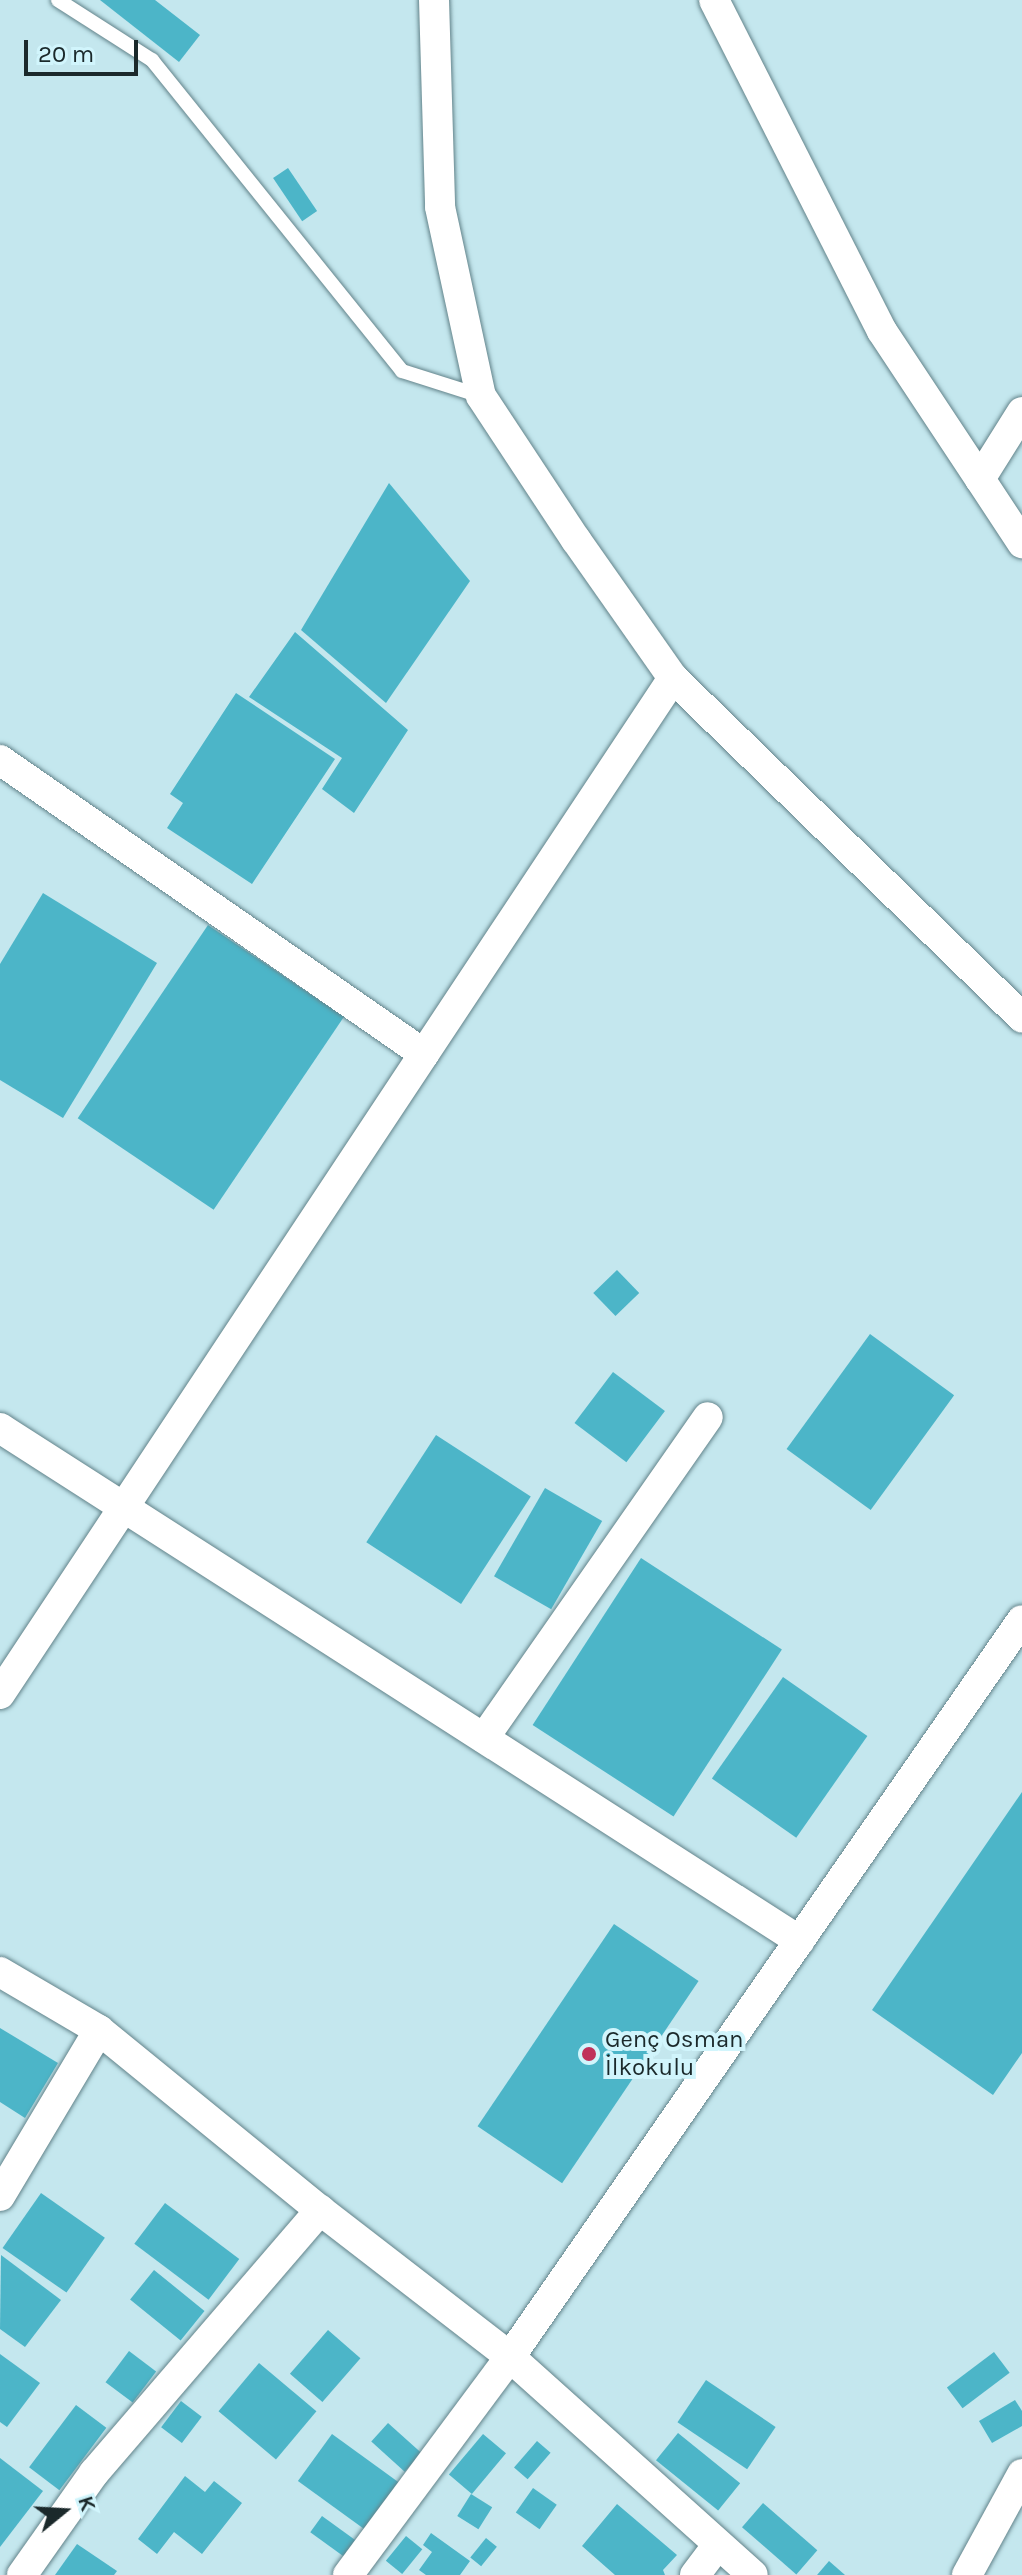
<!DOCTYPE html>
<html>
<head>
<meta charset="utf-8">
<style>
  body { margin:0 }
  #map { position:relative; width:1022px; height:2575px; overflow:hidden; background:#c4e7ee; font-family:Karla,sans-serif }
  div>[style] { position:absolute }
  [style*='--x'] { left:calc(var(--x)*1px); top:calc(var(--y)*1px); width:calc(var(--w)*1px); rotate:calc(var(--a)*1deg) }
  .building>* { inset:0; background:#4cb5c8; transform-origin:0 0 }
  .roads { filter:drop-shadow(0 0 2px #62838a) drop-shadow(0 0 2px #62838a) }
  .service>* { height:14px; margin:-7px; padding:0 7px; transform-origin:7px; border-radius:7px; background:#fff }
  .minor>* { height:30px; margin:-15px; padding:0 15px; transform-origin:15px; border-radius:15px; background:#fff }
  .dots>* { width:22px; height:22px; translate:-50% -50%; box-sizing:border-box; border:4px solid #d1f5fc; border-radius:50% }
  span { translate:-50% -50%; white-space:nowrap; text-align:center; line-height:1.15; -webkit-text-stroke:8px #d1f5fc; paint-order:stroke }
  .poi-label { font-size:24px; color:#1b292b }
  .left { translate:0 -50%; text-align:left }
  .north { position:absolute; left:24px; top:2471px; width:80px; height:80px; -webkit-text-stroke:6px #d1f5fc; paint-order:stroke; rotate:72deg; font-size:22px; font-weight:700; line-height:32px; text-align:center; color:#1b292b }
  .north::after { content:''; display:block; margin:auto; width:28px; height:36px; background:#1b292b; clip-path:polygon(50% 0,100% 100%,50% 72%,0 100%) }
  .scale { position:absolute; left:24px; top:40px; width:114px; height:36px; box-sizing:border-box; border:4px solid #1b292b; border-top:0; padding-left:10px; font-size:24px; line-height:28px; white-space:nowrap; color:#1b292b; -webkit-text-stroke:6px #d1f5fc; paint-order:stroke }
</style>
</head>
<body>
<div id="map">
  <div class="building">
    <i style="clip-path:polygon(100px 0,155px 0,200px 35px,179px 62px)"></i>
    <i style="left:288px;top:168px;width:52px;height:18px;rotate:56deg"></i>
    <i style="clip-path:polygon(389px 483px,470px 581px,386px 703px,301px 630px)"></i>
    <i style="clip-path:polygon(295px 632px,408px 730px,354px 813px,322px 789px,342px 758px,249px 697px)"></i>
    <i style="clip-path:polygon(236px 693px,335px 759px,252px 884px,167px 828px,183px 803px,170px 794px)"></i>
    <i style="clip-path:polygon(43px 893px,157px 963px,63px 1118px,0 1080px,0 964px)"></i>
    <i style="left:208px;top:925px;width:164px;height:233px;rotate:34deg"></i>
    <i style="left:617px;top:1270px;width:32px;height:33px;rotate:46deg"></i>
    <i style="left:870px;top:1334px;width:104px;height:142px;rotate:36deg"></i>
    <i style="left:613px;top:1372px;width:65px;height:64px;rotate:37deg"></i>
    <i style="left:436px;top:1435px;width:113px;height:128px;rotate:33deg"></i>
    <i style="left:545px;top:1488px;width:66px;height:102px;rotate:30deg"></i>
    <i style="left:641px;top:1558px;width:168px;height:199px;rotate:33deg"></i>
    <i style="left:783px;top:1677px;width:103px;height:124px;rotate:35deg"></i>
    <i style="clip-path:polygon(1022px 1792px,1022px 2053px,993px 2095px,872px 2010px)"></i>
    <i style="left:614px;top:1924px;width:102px;height:244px;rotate:34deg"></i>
    <i style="clip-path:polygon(0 2028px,58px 2063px,25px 2118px,0 2102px)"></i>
    <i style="left:41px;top:2193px;width:78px;height:67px;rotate:35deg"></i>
    <i style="left:165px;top:2203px;width:93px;height:51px;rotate:37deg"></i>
    <i style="clip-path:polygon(1px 2255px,61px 2300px,25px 2347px,0 2329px)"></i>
    <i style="left:154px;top:2270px;width:65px;height:38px;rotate:39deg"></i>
    <i style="left:328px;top:2330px;width:43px;height:58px;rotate:41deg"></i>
    <i style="left:129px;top:2351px;width:34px;height:39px;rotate:37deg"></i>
    <i style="left:994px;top:2352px;width:26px;height:59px;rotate:53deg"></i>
    <i style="clip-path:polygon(0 2354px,40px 2383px,7px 2427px,0 2422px)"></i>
    <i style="left:259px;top:2363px;width:75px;height:63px;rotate:40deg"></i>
    <i style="left:706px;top:2380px;width:84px;height:51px;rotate:34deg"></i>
    <i style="clip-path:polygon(1015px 2400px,1022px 2411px,1022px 2426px,992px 2443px,979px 2421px)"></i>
    <i style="left:181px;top:2401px;width:26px;height:33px;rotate:37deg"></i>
    <i style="left:76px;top:2405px;width:38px;height:78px;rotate:37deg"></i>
    <i style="left:388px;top:2423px;width:45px;height:25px;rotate:42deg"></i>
    <i style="left:678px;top:2433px;width:80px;height:35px;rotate:39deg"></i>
    <i style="left:332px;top:2434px;width:84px;height:58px;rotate:36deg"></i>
    <i style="left:483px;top:2434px;width:30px;height:53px;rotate:40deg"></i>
    <i style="left:537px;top:2441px;width:18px;height:35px;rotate:41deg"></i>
    <i style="clip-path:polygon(0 2458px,43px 2491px,0 2547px)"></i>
    <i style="clip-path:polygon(185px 2476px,205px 2492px,214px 2481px,242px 2503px,202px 2554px,174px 2532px,157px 2554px,138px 2539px)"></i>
    <i style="left:533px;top:2488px;width:29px;height:30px;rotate:35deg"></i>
    <i style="left:471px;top:2494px;width:25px;height:26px;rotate:32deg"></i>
    <i style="left:763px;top:2503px;width:72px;height:32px;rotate:41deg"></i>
    <i style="clip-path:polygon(617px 2504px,677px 2555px,663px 2570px,665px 2575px,615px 2575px,582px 2546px)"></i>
    <i style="left:322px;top:2516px;width:41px;height:20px;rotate:36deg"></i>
    <i style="clip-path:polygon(431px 2533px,470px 2561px,460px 2575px,426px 2575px,419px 2570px,432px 2552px,423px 2545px)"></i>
    <i style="left:406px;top:2536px;width:21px;height:32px;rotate:39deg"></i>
    <i style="left:486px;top:2538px;width:14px;height:25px;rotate:39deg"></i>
    <i style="clip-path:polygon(77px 2544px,117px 2571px,114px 2575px,55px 2575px)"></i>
    <i style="clip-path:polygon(829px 2561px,845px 2575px,817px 2575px)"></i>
  </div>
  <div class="roads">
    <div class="service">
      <i style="--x:58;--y:0;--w:112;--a:32.6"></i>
      <i style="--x:152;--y:60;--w:399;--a:51.2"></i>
      <i style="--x:402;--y:371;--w:83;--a:17.6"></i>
    </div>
    <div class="minor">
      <i style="--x:434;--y:0;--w:207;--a:88.3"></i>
      <i style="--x:440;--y:207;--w:193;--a:77.8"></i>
      <i style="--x:481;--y:396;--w:173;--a:56.6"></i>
      <i style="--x:576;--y:540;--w:169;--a:54.9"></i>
      <i style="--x:673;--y:678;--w:487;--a:44.2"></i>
      <i style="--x:714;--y:0;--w:371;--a:63.1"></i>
      <i style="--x:882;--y:331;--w:178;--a:56.5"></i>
      <i style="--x:1022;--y:412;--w:79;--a:122.1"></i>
      <i style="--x:980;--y:479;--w:77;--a:56.7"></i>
      <i style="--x:0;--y:760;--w:516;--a:34.74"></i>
      <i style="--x:0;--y:1428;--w:950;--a:32.67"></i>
      <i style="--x:0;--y:1694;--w:1219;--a:-56.48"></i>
      <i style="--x:484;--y:1738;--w:391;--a:-55.1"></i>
      <i style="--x:0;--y:1972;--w:115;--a:30.4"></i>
      <i style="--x:99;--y:2030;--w:285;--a:39.2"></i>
      <i style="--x:320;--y:2210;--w:240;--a:37.7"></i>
      <i style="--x:510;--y:2357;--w:326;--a:41.9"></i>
      <i style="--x:0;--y:2196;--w:193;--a:-59.2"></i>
      <i style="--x:22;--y:2575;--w:125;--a:-54.8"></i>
      <i style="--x:94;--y:2473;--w:347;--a:-49.3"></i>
      <i style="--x:348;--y:2575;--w:272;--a:-53.4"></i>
      <i style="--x:510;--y:2357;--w:897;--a:-55.21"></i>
      <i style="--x:695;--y:2575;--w:36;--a:-53"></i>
      <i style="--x:967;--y:2575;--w:115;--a:-61.4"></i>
    </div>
  </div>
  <div class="dots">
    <i style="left:589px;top:2054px;background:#c0315b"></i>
  </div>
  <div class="poi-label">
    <span class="left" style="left:605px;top:2054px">Genç Osman<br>İlkokulu</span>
  </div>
  <div class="north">K</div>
  <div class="scale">20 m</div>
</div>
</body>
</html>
